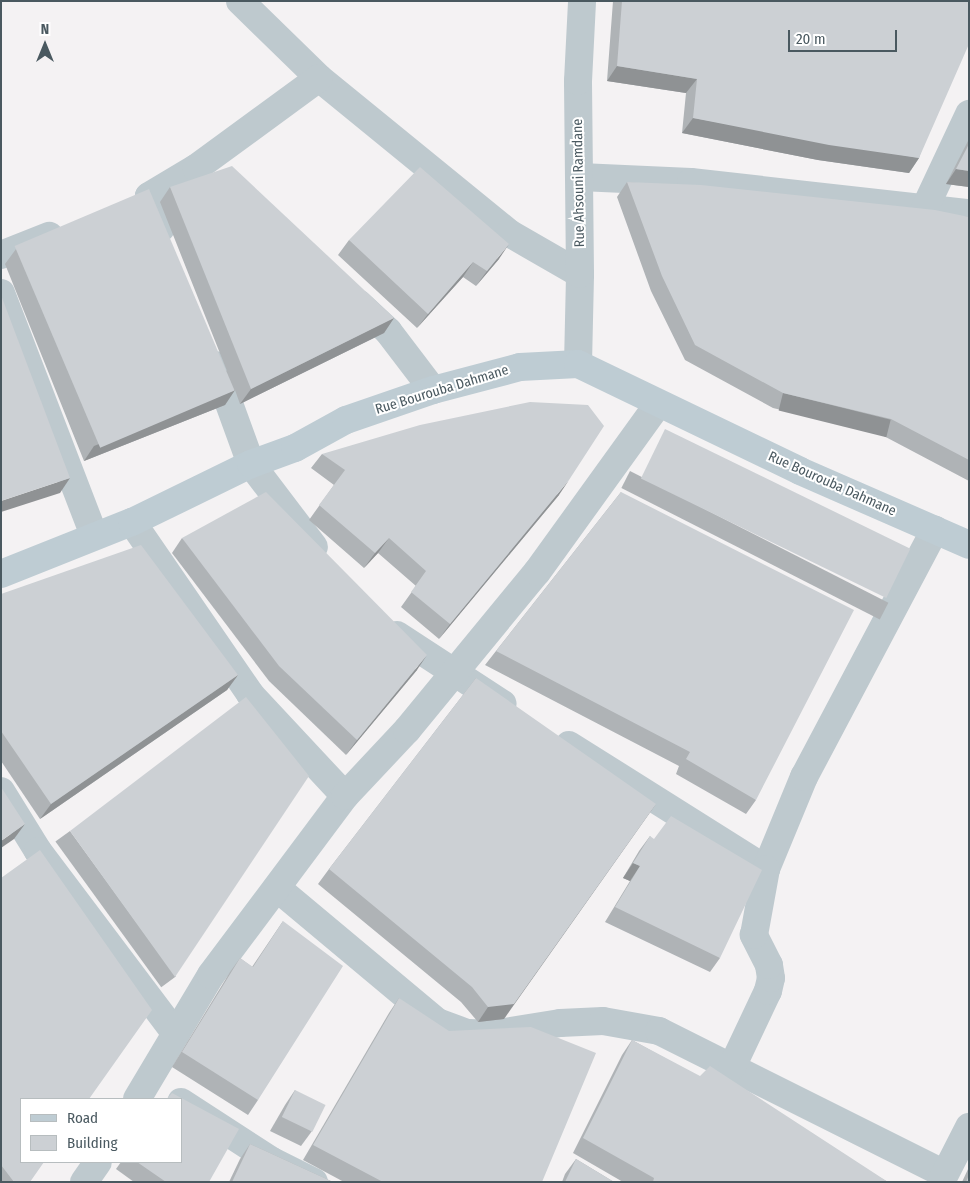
<!DOCTYPE html>
<html>
<head>
<meta charset="utf-8">
<style>
  body { margin:0 }
  #map { position:relative; width:970px; height:1183px; overflow:hidden; background:#f4f2f3; font-family:"Fira Sans Condensed",sans-serif }
  div>[style] { position:absolute }
  [style*='--x'] { left:calc(var(--x)*1px); top:calc(var(--y)*1px); width:calc(var(--w)*1px); rotate:calc(var(--a)*1deg) }
  .street>* { height:28px; margin:-14px; padding:0 14px; transform-origin:14px; border-radius:14px; background:#bec9ce }
  .secondary>* { height:28px; margin:-14px; padding:0 14px; transform-origin:14px; border-radius:14px; background:#beccd3 }
  .wall>* { inset:0; background:#afb3b6; transform-origin:0 0 }
  .shaded-wall>* { inset:0; background:#8f9294; transform-origin:0 0 }
  .building>* { inset:0; background:#ccd0d4; transform-origin:0 0 }
  span { translate:-50% -50%; white-space:nowrap; text-align:center; line-height:1.15; -webkit-text-stroke:4px #fff; paint-order:stroke }
  .street-label { font-size:14px; color:#4a5960 }
  .frame { position:absolute; inset:0; border:2px solid #4a5960; pointer-events:none }
  .legend { position:absolute; left:20px; top:1098px; width:162px; height:65px; box-sizing:border-box; background:#fff; border:1px solid #b7bdbf; margin:0; padding:6px 9px; list-style:none; font-size:15px; color:#4a5960 }
  .legend li { display:flex; align-items:center; gap:10px; height:25px }
  .legend b { width:25px; border:1px solid #b7bdbf }
  .north { position:absolute; left:20px; top:20px; width:50px; height:50px; -webkit-text-stroke:4px #fff; paint-order:stroke; rotate:0deg; font-size:14px; font-weight:700; line-height:20px; text-align:center; color:#4a5960 }
  .north::after { content:''; display:block; margin:auto; width:18px; height:22px; background:#4a5960; clip-path:polygon(50% 0,100% 100%,50% 72%,0 100%) }
  .scale { position:absolute; left:788px; top:30px; width:109px; height:22px; box-sizing:border-box; border:2px solid #4a5960; border-top:0; padding-left:6px; font-size:15px; line-height:18px; white-space:nowrap; color:#4a5960; -webkit-text-stroke:4px #fff; paint-order:stroke }
</style>
</head>
<body>
<div id="map">
  <div class="street">
    <i style="--x:240;--y:1;--w:110;--a:44.3"></i>
    <i style="--x:319;--y:78;--w:245;--a:39.2"></i>
    <i style="--x:509;--y:233;--w:82;--a:30"></i>
    <i style="--x:580;--y:177;--w:111;--a:2.6"></i>
    <i style="--x:691;--y:182;--w:280;--a:6.4"></i>
    <i style="--x:925;--y:208;--w:104;--a:-64.9"></i>
    <i style="--x:161;--y:228;--w:34;--a:-111"></i>
    <i style="--x:149;--y:196;--w:55;--a:-30.8"></i>
    <i style="--x:196;--y:168;--w:152;--a:-36.2"></i>
    <i style="--x:1;--y:255;--w:52;--a:-21.6"></i>
    <i style="--x:1;--y:293;--w:259;--a:69"></i>
    <i style="--x:359;--y:304;--w:40;--a:43"></i>
    <i style="--x:388;--y:331;--w:74;--a:52.7"></i>
    <i style="--x:578;--y:364;--w:90;--a:-88.7"></i>
    <i style="--x:580;--y:274;--w:193;--a:-90.6"></i>
    <i style="--x:578;--y:81;--w:80;--a:-87.1"></i>
    <i style="--x:215;--y:365;--w:105;--a:70"></i>
    <i style="--x:251;--y:464;--w:104;--a:52.8"></i>
    <i style="--x:132;--y:522;--w:209;--a:55.5"></i>
    <i style="--x:250;--y:694;--w:139;--a:47"></i>
    <i style="--x:397;--y:635;--w:126;--a:33.1"></i>
    <i style="--x:569;--y:745;--w:233;--a:32.2"></i>
    <i style="--x:766;--y:869;--w:100;--a:-67.6"></i>
    <i style="--x:804;--y:777;--w:280;--a:-62.1"></i>
    <i style="--x:1;--y:791;--w:70;--a:58.3"></i>
    <i style="--x:38;--y:851;--w:229;--a:53"></i>
    <i style="--x:277;--y:888;--w:209;--a:39.9"></i>
    <i style="--x:437;--y:1022;--w:33;--a:20"></i>
    <i style="--x:468;--y:1033;--w:24;--a:2"></i>
    <i style="--x:492;--y:1034;--w:69;--a:-9.2"></i>
    <i style="--x:560;--y:1023;--w:43;--a:-2.7"></i>
    <i style="--x:603;--y:1021;--w:57;--a:10.1"></i>
    <i style="--x:659;--y:1031;--w:318;--a:26.6"></i>
    <i style="--x:732;--y:1067;--w:84;--a:-64.7"></i>
    <i style="--x:768;--y:991;--w:13;--a:-77"></i>
    <i style="--x:771;--y:978;--w:13;--a:-99"></i>
    <i style="--x:769;--y:965;--w:34;--a:-117"></i>
    <i style="--x:754;--y:935;--w:67;--a:-79.7"></i>
    <i style="--x:137;--y:1099;--w:144;--a:-59.2"></i>
    <i style="--x:211;--y:975;--w:224;--a:-53.2"></i>
    <i style="--x:345;--y:796;--w:91;--a:-46.8"></i>
    <i style="--x:407;--y:730;--w:205;--a:-50.6"></i>
    <i style="--x:537;--y:572;--w:207;--a:-54.2"></i>
    <i style="--x:181;--y:1102;--w:108;--a:33"></i>
    <i style="--x:272;--y:1161;--w:47;--a:26.6"></i>
    <i style="--x:84;--y:1182;--w:24;--a:-55"></i>
    <i style="--x:941;--y:1182;--w:62;--a:-63"></i>
  </div>
  <div class="secondary">
    <i style="--x:1;--y:574;--w:141;--a:-21.7"></i>
    <i style="--x:132;--y:522;--w:132;--a:-26"></i>
    <i style="--x:251;--y:464;--w:47;--a:-20"></i>
    <i style="--x:295;--y:448;--w:58;--a:-28.8"></i>
    <i style="--x:346;--y:420;--w:92;--a:-19"></i>
    <i style="--x:433;--y:390;--w:90;--a:-14.8"></i>
    <i style="--x:520;--y:367;--w:58;--a:-3"></i>
    <i style="--x:578;--y:364;--w:246;--a:25.7"></i>
    <i style="--x:800;--y:471;--w:184;--a:23.6"></i>
  </div>
  <div class="wall">
    <i style="clip-path:polygon(613px 1px,969px 1px,919px 158px,909px 173px,818px 160px,682px 133px,686px 93px,607px 81px)"></i>
    <i style="clip-path:polygon(969px 139px,969px 187px,946px 184px)"></i>
    <i style="clip-path:polygon(627px 182px,969px 217px,969px 481px,880px 434px,773px 408px,685px 360px,651px 291px,617px 197px)"></i>
    <i style="clip-path:polygon(170px 187px,394px 318px,384px 333px,240px 404px,235px 390px,225px 405px,84px 461px,5px 264px,16px 249px,227px 371px,160px 202px)"></i>
    <i style="clip-path:polygon(349px 240px,499px 259px,476px 286px,463px 277px,417px 328px,338px 255px)"></i>
    <i style="clip-path:polygon(322px 454px,559px 495px,439px 639px,401px 607px,416px 586px,378px 553px,364px 568px,309px 520px,334px 485px,311px 468px)"></i>
    <i style="left:630px;top:471px;width:290px;height:19px;rotate:27deg"></i>
    <i style="clip-path:polygon(621px 492px,756px 800px,746px 814px,676px 774px,679px 766px,485px 665px,496px 651px)"></i>
    <i style="clip-path:polygon(182px 538px,417px 670px,346px 755px,269px 681px,172px 553px)"></i>
    <i style="clip-path:polygon(1px 594px,238px 675px,227px 690px,40px 819px,1px 761px)"></i>
    <i style="clip-path:polygon(476px 678px,504px 1019px,478px 1022px,461px 1002px,318px 884px,329px 869px)"></i>
    <i style="left:70px;top:831px;width:180px;height:18px;rotate:54deg"></i>
    <i style="clip-path:polygon(650px 836px,720px 958px,710px 972px,605px 922px,630px 881px,623px 878px,639px 851px)"></i>
    <i style="clip-path:polygon(1px 878px,30px 1182px,1px 1182px)"></i>
    <i style="clip-path:polygon(283px 921px,258px 1100px,248px 1115px,172px 1067px,230px 972px,240px 958px,252px 967px)"></i>
    <i style="clip-path:polygon(399px 998px,542px 1182px,344px 1182px,303px 1160px,389px 1013px)"></i>
    <i style="clip-path:polygon(632px 1040px,888px 1182px,623px 1182px,573px 1153px,622px 1055px)"></i>
    <i style="clip-path:polygon(295px 1090px,312px 1131px,301px 1146px,270px 1131px,285px 1105px)"></i>
    <i style="clip-path:polygon(250px 1144px,333px 1182px,229px 1182px,240px 1159px)"></i>
    <i style="clip-path:polygon(576px 1159px,614px 1182px,562px 1182px,565px 1174px)"></i>
    <i style="clip-path:polygon(121px 1162px,181px 1162px,209px 1182px,134px 1182px,116px 1169px)"></i>
    <i style="clip-path:polygon(969px 1167px,969px 1182px,962px 1182px)"></i>
  </div>
  <div class="shaded-wall">
    <i style="clip-path:polygon(617px 66px,697px 79px,686px 93px,607px 81px)"></i>
    <i style="clip-path:polygon(693px 118px,919px 158px,909px 173px,818px 160px,682px 133px)"></i>
    <i style="clip-path:polygon(956px 169px,969px 171px,969px 187px,946px 184px)"></i>
    <i style="clip-path:polygon(509px 244px,499px 259px,476px 286px,487px 271px)"></i>
    <i style="clip-path:polygon(473px 262px,463px 277px,417px 328px,428px 314px)"></i>
    <i style="clip-path:polygon(394px 318px,384px 333px,240px 404px,251px 389px)"></i>
    <i style="clip-path:polygon(235px 390px,225px 405px,84px 461px,94px 446px)"></i>
    <i style="left:783px;top:393px;width:111px;height:18px;rotate:14deg"></i>
    <i style="clip-path:polygon(70px 478px,60px 493px,1px 512px,1px 501px)"></i>
    <i style="clip-path:polygon(569px 480px,559px 495px,439px 639px,450px 624px)"></i>
    <i style="clip-path:polygon(389px 538px,378px 553px,364px 568px,375px 553px)"></i>
    <i style="clip-path:polygon(427px 655px,417px 670px,346px 755px,357px 740px)"></i>
    <i style="clip-path:polygon(238px 675px,227px 690px,40px 819px,51px 804px)"></i>
    <i style="clip-path:polygon(656px 804px,504px 1019px,478px 1022px,488px 1007px)"></i>
    <i style="clip-path:polygon(25px 824px,14px 839px,1px 848px,1px 841px)"></i>
    <i style="clip-path:polygon(633px 863px,640px 866px,630px 881px,623px 878px)"></i>
  </div>
  <div class="building">
    <i style="clip-path:polygon(622px 1px,969px 1px,969px 44px,919px 158px,829px 145px,693px 118px,697px 79px,617px 66px)"></i>
    <i style="clip-path:polygon(969px 144px,969px 171px,956px 169px)"></i>
    <i style="clip-path:polygon(232px 166px,394px 318px,251px 389px,170px 187px)"></i>
    <i style="clip-path:polygon(420px 167px,509px 244px,487px 271px,473px 262px,428px 314px,349px 240px)"></i>
    <i style="clip-path:polygon(627px 182px,701px 185px,935px 210px,969px 217px,969px 460px,891px 419px,783px 393px,695px 345px,662px 276px)"></i>
    <i style="left:149px;top:189px;width:219px;height:146px;rotate:67deg"></i>
    <i style="clip-path:polygon(1px 295px,70px 478px,1px 501px)"></i>
    <i style="clip-path:polygon(530px 402px,588px 405px,604px 426px,569px 480px,450px 624px,411px 592px,426px 571px,389px 538px,375px 553px,319px 505px,345px 470px,322px 454px,420px 425px)"></i>
    <i style="left:665px;top:429px;width:273px;height:55px;rotate:26deg"></i>
    <i style="clip-path:polygon(266px 492px,427px 655px,357px 740px,279px 666px,182px 538px)"></i>
    <i style="clip-path:polygon(621px 492px,854px 610px,756px 800px,686px 759px,690px 752px,496px 651px)"></i>
    <i style="clip-path:polygon(141px 545px,238px 675px,51px 804px,1px 731px,1px 594px)"></i>
    <i style="clip-path:polygon(476px 678px,656px 804px,514px 1004px,488px 1007px,472px 987px,329px 869px)"></i>
    <i style="clip-path:polygon(246px 697px,309px 776px,175px 977px,70px 831px)"></i>
    <i style="clip-path:polygon(1px 787px,25px 824px,1px 841px)"></i>
    <i style="clip-path:polygon(671px 816px,762px 870px,720px 958px,615px 907px,640px 866px,633px 863px,650px 836px,654px 839px)"></i>
    <i style="clip-path:polygon(40px 850px,152px 1010px,89px 1099px,21px 1099px,21px 1162px,44px 1162px,30px 1182px,14px 1182px,1px 1165px,1px 878px)"></i>
    <i style="clip-path:polygon(283px 921px,343px 966px,258px 1100px,182px 1052px,240px 958px,253px 967px)"></i>
    <i style="clip-path:polygon(399px 998px,449px 1031px,531px 1027px,596px 1053px,542px 1182px,383px 1182px,313px 1145px)"></i>
    <i style="clip-path:polygon(632px 1040px,700px 1076px,710px 1066px,888px 1182px,653px 1182px,654px 1178px,583px 1138px)"></i>
    <i style="left:295px;top:1090px;width:34px;height:30px;rotate:26deg"></i>
    <i style="clip-path:polygon(172px 1093px,239px 1129px,209px 1182px,166px 1182px,137px 1162px,181px 1162px,181px 1099px,167px 1099px)"></i>
    <i style="clip-path:polygon(250px 1144px,333px 1182px,232px 1182px)"></i>
    <i style="clip-path:polygon(576px 1159px,614px 1182px,565px 1182px)"></i>
    <i style="clip-path:polygon(969px 1175px,969px 1182px,966px 1182px)"></i>
  </div>
  <div class="street-label">
    <span style="left:579px;top:183px;rotate:-91deg">Rue Ahsouni Ramdane</span>
    <span style="left:442px;top:390px;rotate:-17deg">Rue Bourouba Dahmane</span>
    <span style="left:832px;top:484px;rotate:24deg">Rue Bourouba Dahmane</span>
  </div>
  <div class="frame"></div>
  <ul class="legend">
  <li><b style="height:6px;background:#beccd3"></b>Road</li>
  <li><b style="height:14px;background:#ccd0d4"></b>Building</li>
  </ul>
  <div class="north">N</div>
  <div class="scale">20 m</div>
</div>
</body>
</html>
